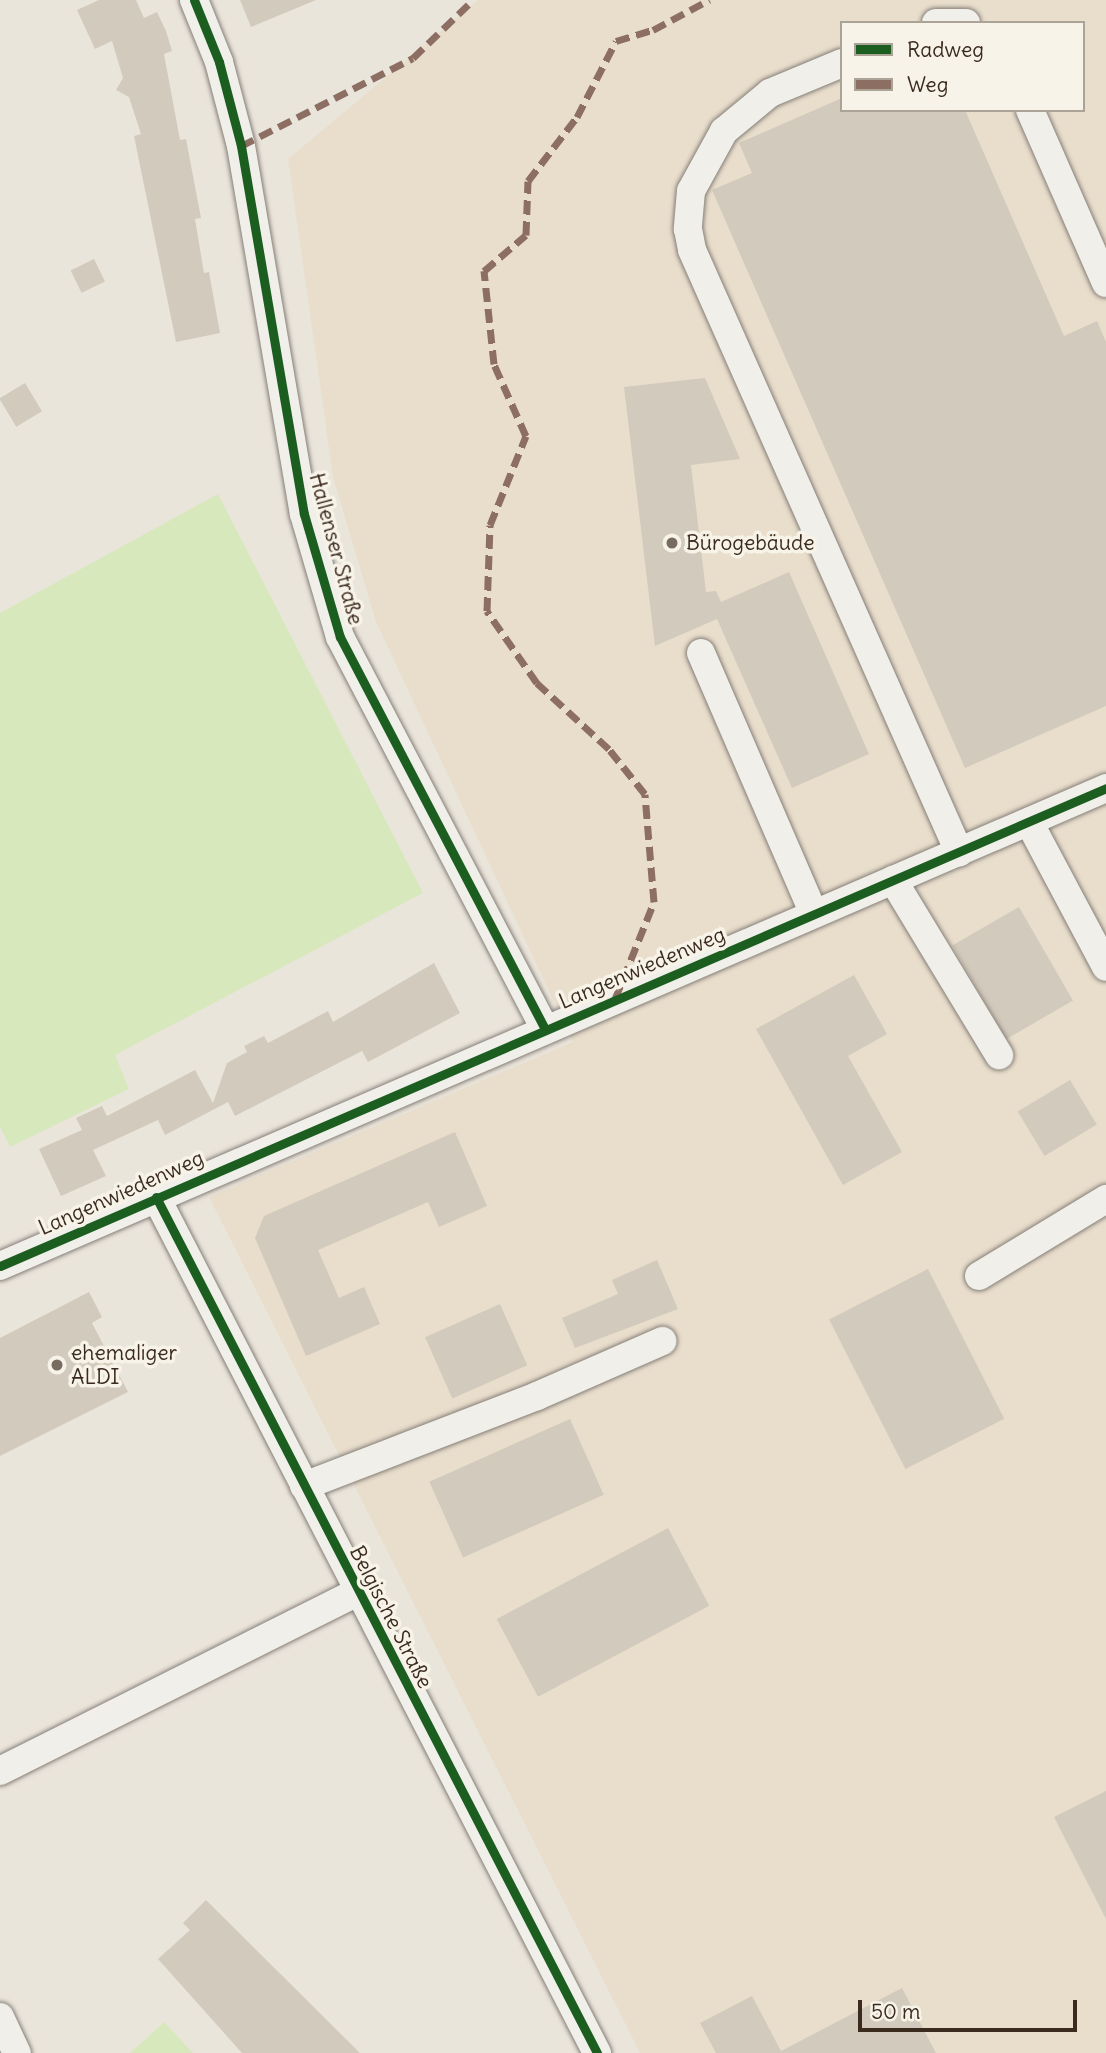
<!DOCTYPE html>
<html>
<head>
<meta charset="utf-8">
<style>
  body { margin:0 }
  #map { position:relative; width:1106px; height:2053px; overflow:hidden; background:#eae5db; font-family:Delius,sans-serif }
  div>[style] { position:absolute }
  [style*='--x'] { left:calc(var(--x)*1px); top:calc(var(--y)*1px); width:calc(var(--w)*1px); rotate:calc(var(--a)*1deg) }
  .built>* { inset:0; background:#e9decc }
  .green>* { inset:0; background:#d7e8bd }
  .building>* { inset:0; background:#d2cabc; transform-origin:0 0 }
  .roads { filter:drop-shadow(0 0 2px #857f78) drop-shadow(0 0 2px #857f78) }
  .minor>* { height:28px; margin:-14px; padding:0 14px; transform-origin:14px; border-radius:14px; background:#f1efea }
  .quiet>* { height:7px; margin-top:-3.5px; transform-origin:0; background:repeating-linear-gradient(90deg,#8d6e63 0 14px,transparent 0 21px) }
  .cycleway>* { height:9px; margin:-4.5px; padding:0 4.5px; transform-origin:4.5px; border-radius:4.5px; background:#1b5e20 }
  .dots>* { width:19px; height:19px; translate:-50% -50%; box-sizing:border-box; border:4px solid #f7f3e8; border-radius:50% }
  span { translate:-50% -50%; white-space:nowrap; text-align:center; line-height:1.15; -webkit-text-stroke:7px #f7f3e8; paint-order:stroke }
  .poi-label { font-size:21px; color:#3b2a1e }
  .left { translate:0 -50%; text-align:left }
  .street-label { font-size:21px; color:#3b2a1e }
  .legend { position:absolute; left:840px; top:21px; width:245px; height:91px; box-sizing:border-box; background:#f7f3e8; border:2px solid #aca397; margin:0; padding:9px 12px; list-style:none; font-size:21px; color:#3b2a1e }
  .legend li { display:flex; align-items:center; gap:14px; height:35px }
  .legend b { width:35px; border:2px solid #aca397 }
  .scale { position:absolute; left:858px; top:2000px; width:219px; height:32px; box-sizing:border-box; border:4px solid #3b2a1e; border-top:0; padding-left:9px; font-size:21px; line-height:24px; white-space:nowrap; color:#3b2a1e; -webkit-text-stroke:5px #f7f3e8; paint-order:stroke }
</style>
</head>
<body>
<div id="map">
  <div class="built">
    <i style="clip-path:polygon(evenodd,478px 0,1106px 0,1106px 2053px,640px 2053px,209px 1197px,573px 1042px,376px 622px,333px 477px,288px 159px,478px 0,842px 23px,1083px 23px,1083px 110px,842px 110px,842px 23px)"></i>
  </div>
  <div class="green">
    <i style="clip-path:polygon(218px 494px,423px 893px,115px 1055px,129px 1089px,10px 1147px,0 1127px,0 613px)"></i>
    <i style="clip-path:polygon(164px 2022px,193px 2053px,130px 2053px)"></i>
  </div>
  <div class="building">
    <i style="clip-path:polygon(99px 0,136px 0,144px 18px,157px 12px,166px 31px,172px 51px,164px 54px,180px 140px,186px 139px,201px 218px,195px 219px,204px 273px,209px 272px,220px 333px,176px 342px,134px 136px,141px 134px,129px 97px,116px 90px,123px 78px,112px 41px,95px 49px,77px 10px)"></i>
    <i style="clip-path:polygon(240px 0,316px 0,251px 27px)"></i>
    <i style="clip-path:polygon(842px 98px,842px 110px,965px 110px,1064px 336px,1097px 321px,1106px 342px,1106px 706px,965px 768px,712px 190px,752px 173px,739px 143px)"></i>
    <i style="left:94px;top:259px;width:25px;height:26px;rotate:64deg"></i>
    <i style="clip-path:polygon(705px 378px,740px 459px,691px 465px,706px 592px,716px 591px,721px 602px,789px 572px,869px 754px,792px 788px,717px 619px,655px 646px,624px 387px)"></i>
    <i style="left:25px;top:383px;width:33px;height:30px;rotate:59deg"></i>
    <i style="left:1019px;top:907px;width:108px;height:77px;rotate:60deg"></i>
    <i style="clip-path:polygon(434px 963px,460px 1013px,368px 1062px,362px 1051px,235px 1116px,228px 1102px,165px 1135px,158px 1120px,93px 1150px,106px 1176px,61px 1196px,39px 1149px,82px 1130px,76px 1118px,102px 1106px,107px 1116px,195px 1070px,213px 1103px,227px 1063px,247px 1052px,244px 1046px,264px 1036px,268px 1043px,328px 1011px,333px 1022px)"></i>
    <i style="clip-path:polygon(854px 975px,887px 1034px,848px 1056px,902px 1152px,843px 1185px,756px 1029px)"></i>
    <i style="left:1070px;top:1080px;width:52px;height:61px;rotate:59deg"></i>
    <i style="clip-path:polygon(455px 1132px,487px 1206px,439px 1227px,428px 1202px,318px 1250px,339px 1298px,364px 1287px,380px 1324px,306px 1356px,255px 1238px,264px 1216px)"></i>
    <i style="clip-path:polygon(657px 1260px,678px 1309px,575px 1348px,562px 1318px,618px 1294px,612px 1280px)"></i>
    <i style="left:928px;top:1269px;width:168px;height:111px;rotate:63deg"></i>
    <i style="clip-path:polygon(89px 1292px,102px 1317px,92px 1323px,128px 1392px,0 1456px,0 1338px)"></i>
    <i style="left:500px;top:1304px;width:67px;height:82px;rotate:66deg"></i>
    <i style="left:570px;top:1419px;width:83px;height:154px;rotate:66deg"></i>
    <i style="left:668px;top:1528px;width:88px;height:194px;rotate:62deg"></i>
    <i style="clip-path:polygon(1106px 1791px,1106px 1919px,1054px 1817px)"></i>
    <i style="clip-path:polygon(206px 1900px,360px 2053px,242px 2053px,158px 1959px,190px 1930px,183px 1923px)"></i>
    <i style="clip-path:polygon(902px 1988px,936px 2053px,716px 2053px,700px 2023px,752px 1996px,781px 2051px)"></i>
  </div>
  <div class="roads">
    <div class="minor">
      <i style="--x:194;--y:0;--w:67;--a:68"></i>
      <i style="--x:219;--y:62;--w:87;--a:75.3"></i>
      <i style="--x:241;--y:146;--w:373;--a:80.3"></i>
      <i style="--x:304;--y:514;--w:128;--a:73.7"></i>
      <i style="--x:340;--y:637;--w:442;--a:62.4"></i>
      <i style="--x:936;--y:23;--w:30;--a:0"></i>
      <i style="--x:842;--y:63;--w:78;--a:157.4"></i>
      <i style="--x:770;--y:93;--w:60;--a:140.4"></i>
      <i style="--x:724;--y:131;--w:68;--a:118.8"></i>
      <i style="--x:691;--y:191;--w:38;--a:95"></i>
      <i style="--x:688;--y:229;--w:21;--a:79"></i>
      <i style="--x:692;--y:250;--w:659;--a:66.08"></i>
      <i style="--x:1030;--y:110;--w:189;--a:66.3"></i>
      <i style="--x:701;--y:653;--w:284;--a:66.6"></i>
      <i style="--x:1029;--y:822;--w:164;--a:62"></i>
      <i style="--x:893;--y:880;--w:205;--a:58.8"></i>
      <i style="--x:156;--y:1197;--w:963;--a:62.74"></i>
      <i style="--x:0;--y:1266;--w:1205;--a:-23.37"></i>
      <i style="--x:979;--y:1276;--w:149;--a:-31.2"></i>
      <i style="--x:304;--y:1486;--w:250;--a:-21.1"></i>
      <i style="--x:537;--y:1396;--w:137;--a:-23.7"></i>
      <i style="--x:0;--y:1771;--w:400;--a:-26.6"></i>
      <i style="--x:0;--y:2017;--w:40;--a:65"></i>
    </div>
  </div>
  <div class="quiet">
    <i style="--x:241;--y:146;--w:193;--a:-27.1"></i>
    <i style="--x:413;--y:58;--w:83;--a:-44"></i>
    <i style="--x:615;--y:999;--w:105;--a:-68.1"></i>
    <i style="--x:654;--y:902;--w:108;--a:-94.8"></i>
    <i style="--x:645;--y:794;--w:58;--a:-128.7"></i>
    <i style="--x:609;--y:749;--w:98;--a:-137.5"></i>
    <i style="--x:537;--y:683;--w:88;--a:-124.8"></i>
    <i style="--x:487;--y:611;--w:86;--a:-88"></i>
    <i style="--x:490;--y:525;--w:96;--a:-68"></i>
    <i style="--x:526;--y:436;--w:79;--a:-114"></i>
    <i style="--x:494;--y:364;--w:94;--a:-96.1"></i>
    <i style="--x:484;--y:271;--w:55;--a:-40.6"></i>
    <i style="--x:526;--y:235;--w:54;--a:-87.9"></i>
    <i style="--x:528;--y:181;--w:81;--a:-52.6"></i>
    <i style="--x:577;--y:117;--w:85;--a:-62.8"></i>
    <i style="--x:616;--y:41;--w:39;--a:-17"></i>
    <i style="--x:653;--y:30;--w:64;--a:-28.2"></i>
  </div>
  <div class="cycleway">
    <i style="--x:194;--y:0;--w:67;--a:68"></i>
    <i style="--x:219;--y:62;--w:87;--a:75.3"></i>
    <i style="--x:241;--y:146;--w:373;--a:80.3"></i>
    <i style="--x:304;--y:514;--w:128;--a:73.7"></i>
    <i style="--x:340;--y:637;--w:442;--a:62.4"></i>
    <i style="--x:156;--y:1197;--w:963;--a:62.74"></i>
    <i style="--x:0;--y:1266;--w:1205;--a:-23.37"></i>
  </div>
  <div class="dots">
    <i style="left:672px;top:543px;background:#786b60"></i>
    <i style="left:57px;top:1365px;background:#786b60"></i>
  </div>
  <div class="poi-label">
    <span class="left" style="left:686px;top:543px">Bürogebäude</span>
    <span class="left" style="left:71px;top:1365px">ehemaliger<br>ALDI</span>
  </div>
  <div class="street-label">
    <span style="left:336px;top:549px;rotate:75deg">Hallenser Straße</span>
    <span style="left:642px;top:968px;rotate:-23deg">Langenwiedenweg</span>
    <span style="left:121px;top:1193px;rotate:-24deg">Langenwiedenweg</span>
    <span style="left:391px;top:1617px;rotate:63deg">Belgische Straße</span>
  </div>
  <ul class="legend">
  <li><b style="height:9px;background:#1b5e20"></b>Radweg</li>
  <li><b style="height:9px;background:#8d6e63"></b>Weg</li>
  </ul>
  <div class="scale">50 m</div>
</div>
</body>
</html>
